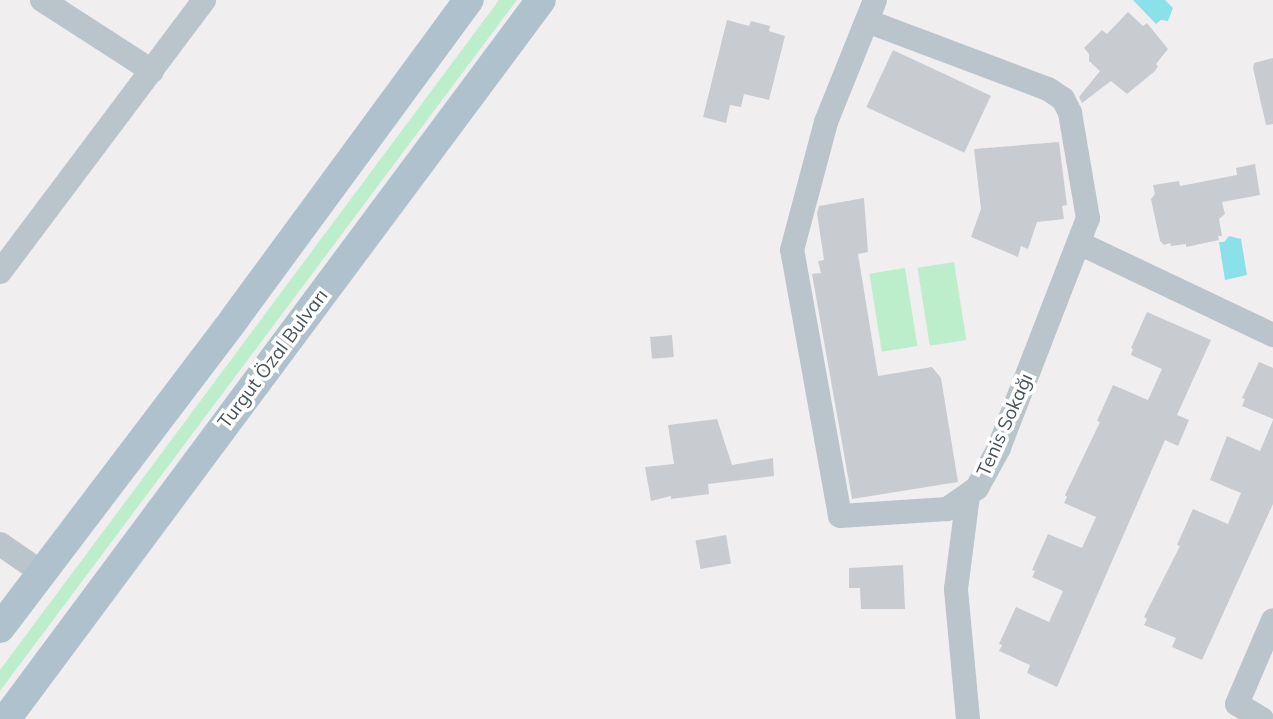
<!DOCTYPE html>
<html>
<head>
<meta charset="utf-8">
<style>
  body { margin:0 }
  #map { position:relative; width:1273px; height:719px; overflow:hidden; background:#f1eeef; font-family:Mulish,sans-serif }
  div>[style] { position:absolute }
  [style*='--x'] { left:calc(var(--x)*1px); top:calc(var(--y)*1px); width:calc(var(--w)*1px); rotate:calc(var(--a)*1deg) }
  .green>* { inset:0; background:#bdeecb; transform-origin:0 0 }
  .water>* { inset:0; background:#8be1ea }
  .building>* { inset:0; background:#c8ccd1; transform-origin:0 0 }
  .minor>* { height:24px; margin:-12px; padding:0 12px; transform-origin:12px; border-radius:12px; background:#bac5cb }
  .major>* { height:30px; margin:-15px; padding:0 15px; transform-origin:15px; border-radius:15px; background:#aec1cd }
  span { translate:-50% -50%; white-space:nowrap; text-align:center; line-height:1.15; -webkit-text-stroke:7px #fff; paint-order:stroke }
  .street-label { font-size:19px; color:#47545b }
</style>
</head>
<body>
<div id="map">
  <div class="green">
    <i style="clip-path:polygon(499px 0,517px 0,0 691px,0 670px)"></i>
    <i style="left:954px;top:262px;width:79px;height:37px;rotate:81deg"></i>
    <i style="left:905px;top:268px;width:79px;height:36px;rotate:81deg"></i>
  </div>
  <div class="water">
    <i style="clip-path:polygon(1133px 0,1165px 0,1173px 8px,1168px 21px,1161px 20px,1156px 24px)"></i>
    <i style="clip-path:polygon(1229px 236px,1241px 239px,1247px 275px,1225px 280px,1219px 242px,1224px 242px)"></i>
  </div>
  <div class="building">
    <i style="clip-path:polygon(1128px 12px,1143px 26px,1147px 23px,1168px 49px,1156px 64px,1158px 66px,1155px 71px,1127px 94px,1111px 81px,1082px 103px,1079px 97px,1100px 71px,1089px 61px,1089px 54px,1084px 48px,1102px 30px,1107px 34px)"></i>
    <i style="clip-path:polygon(727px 20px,749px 26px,751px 21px,770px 26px,769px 31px,785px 36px,769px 100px,744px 94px,741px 107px,730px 105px,726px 123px,703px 117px)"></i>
    <i style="left:893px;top:50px;width:108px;height:63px;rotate:25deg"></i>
    <i style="clip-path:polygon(1273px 58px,1273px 124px,1266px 125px,1253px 68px,1254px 63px)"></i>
    <i style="clip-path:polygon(1059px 142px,1067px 205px,1062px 206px,1064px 219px,1037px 222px,1028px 249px,1021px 246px,1018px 257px,971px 237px,981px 209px,974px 149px)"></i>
    <i style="clip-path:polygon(1255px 164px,1260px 195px,1222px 202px,1225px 214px,1219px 219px,1222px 236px,1218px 236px,1219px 240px,1186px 247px,1186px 244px,1171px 246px,1170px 243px,1164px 245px,1160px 241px,1151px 199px,1155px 194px,1153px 185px,1179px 181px,1180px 186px,1237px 175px,1236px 168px)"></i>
    <i style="clip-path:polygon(864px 198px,868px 252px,858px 254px,878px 376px,932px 367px,941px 378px,958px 482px,852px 499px,812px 274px,821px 273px,818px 261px,824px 260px,817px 213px,819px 206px)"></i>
    <i style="clip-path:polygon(1147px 312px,1211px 340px,1177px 415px,1189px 420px,1178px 446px,1165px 440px,1057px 687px,1027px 673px,1030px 665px,999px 651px,1002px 645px,999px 644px,1016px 607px,1049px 622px,1063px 591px,1032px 577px,1035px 571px,1032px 570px,1048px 534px,1082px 548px,1096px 517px,1064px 503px,1067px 497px,1065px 495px,1100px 422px,1097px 421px,1113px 385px,1148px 400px,1162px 369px,1131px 355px,1133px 349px,1131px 348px)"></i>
    <i style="left:672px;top:335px;width:22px;height:22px;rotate:85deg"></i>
    <i style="clip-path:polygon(1259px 362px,1273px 368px,1273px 419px,1242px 406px,1245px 399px,1242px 398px)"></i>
    <i style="clip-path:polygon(717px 419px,732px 465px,773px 458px,774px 476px,708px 484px,709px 494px,671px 499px,671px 496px,651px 501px,645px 467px,674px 464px,668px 425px)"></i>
    <i style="clip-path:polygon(1273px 420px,1273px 504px,1202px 660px,1172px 647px,1176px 638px,1144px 625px,1147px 619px,1144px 617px,1180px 546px,1177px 545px,1193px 509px,1228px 524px,1241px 493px,1210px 480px,1227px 436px,1260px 451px)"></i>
    <i style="left:726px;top:535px;width:29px;height:31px;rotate:80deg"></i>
    <i style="clip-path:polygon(903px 565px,905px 609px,861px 609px,860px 588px,849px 588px,849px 568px)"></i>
  </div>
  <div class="minor">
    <i style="--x:42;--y:0;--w:131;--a:32.8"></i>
    <i style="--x:867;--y:21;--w:193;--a:20.6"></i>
    <i style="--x:1048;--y:89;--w:18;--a:34"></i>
    <i style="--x:1063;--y:99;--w:16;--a:63"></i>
    <i style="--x:1070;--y:113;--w:107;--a:80.3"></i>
    <i style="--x:1088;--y:218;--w:247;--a:111.2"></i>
    <i style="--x:999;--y:448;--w:46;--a:118.8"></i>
    <i style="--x:977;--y:488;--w:37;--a:145"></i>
    <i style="--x:947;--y:509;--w:107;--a:176.3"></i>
    <i style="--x:840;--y:516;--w:270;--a:-100.2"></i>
    <i style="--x:792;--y:250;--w:132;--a:-75.1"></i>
    <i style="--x:826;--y:122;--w:131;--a:-68.1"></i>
    <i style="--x:1079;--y:243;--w:215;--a:25.4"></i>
    <i style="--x:0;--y:272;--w:340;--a:-53.1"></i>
    <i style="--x:0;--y:544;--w:50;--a:34.3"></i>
    <i style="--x:968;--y:719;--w:131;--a:-95.3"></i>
    <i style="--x:956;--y:589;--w:95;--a:-82.7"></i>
    <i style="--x:1262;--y:719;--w:29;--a:-149"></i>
    <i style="--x:1237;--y:704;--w:91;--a:-66.8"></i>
  </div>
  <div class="major">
    <i style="--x:0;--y:628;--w:389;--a:-52.8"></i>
    <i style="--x:235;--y:318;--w:395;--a:-53.7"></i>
    <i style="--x:6;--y:719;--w:896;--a:-53.35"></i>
  </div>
  <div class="street-label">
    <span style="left:273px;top:359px;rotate:-53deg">Turgut Özal Bulvarı</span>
    <span style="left:1005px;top:425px;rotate:-66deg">Tenis Sokağı</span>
  </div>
</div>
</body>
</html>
